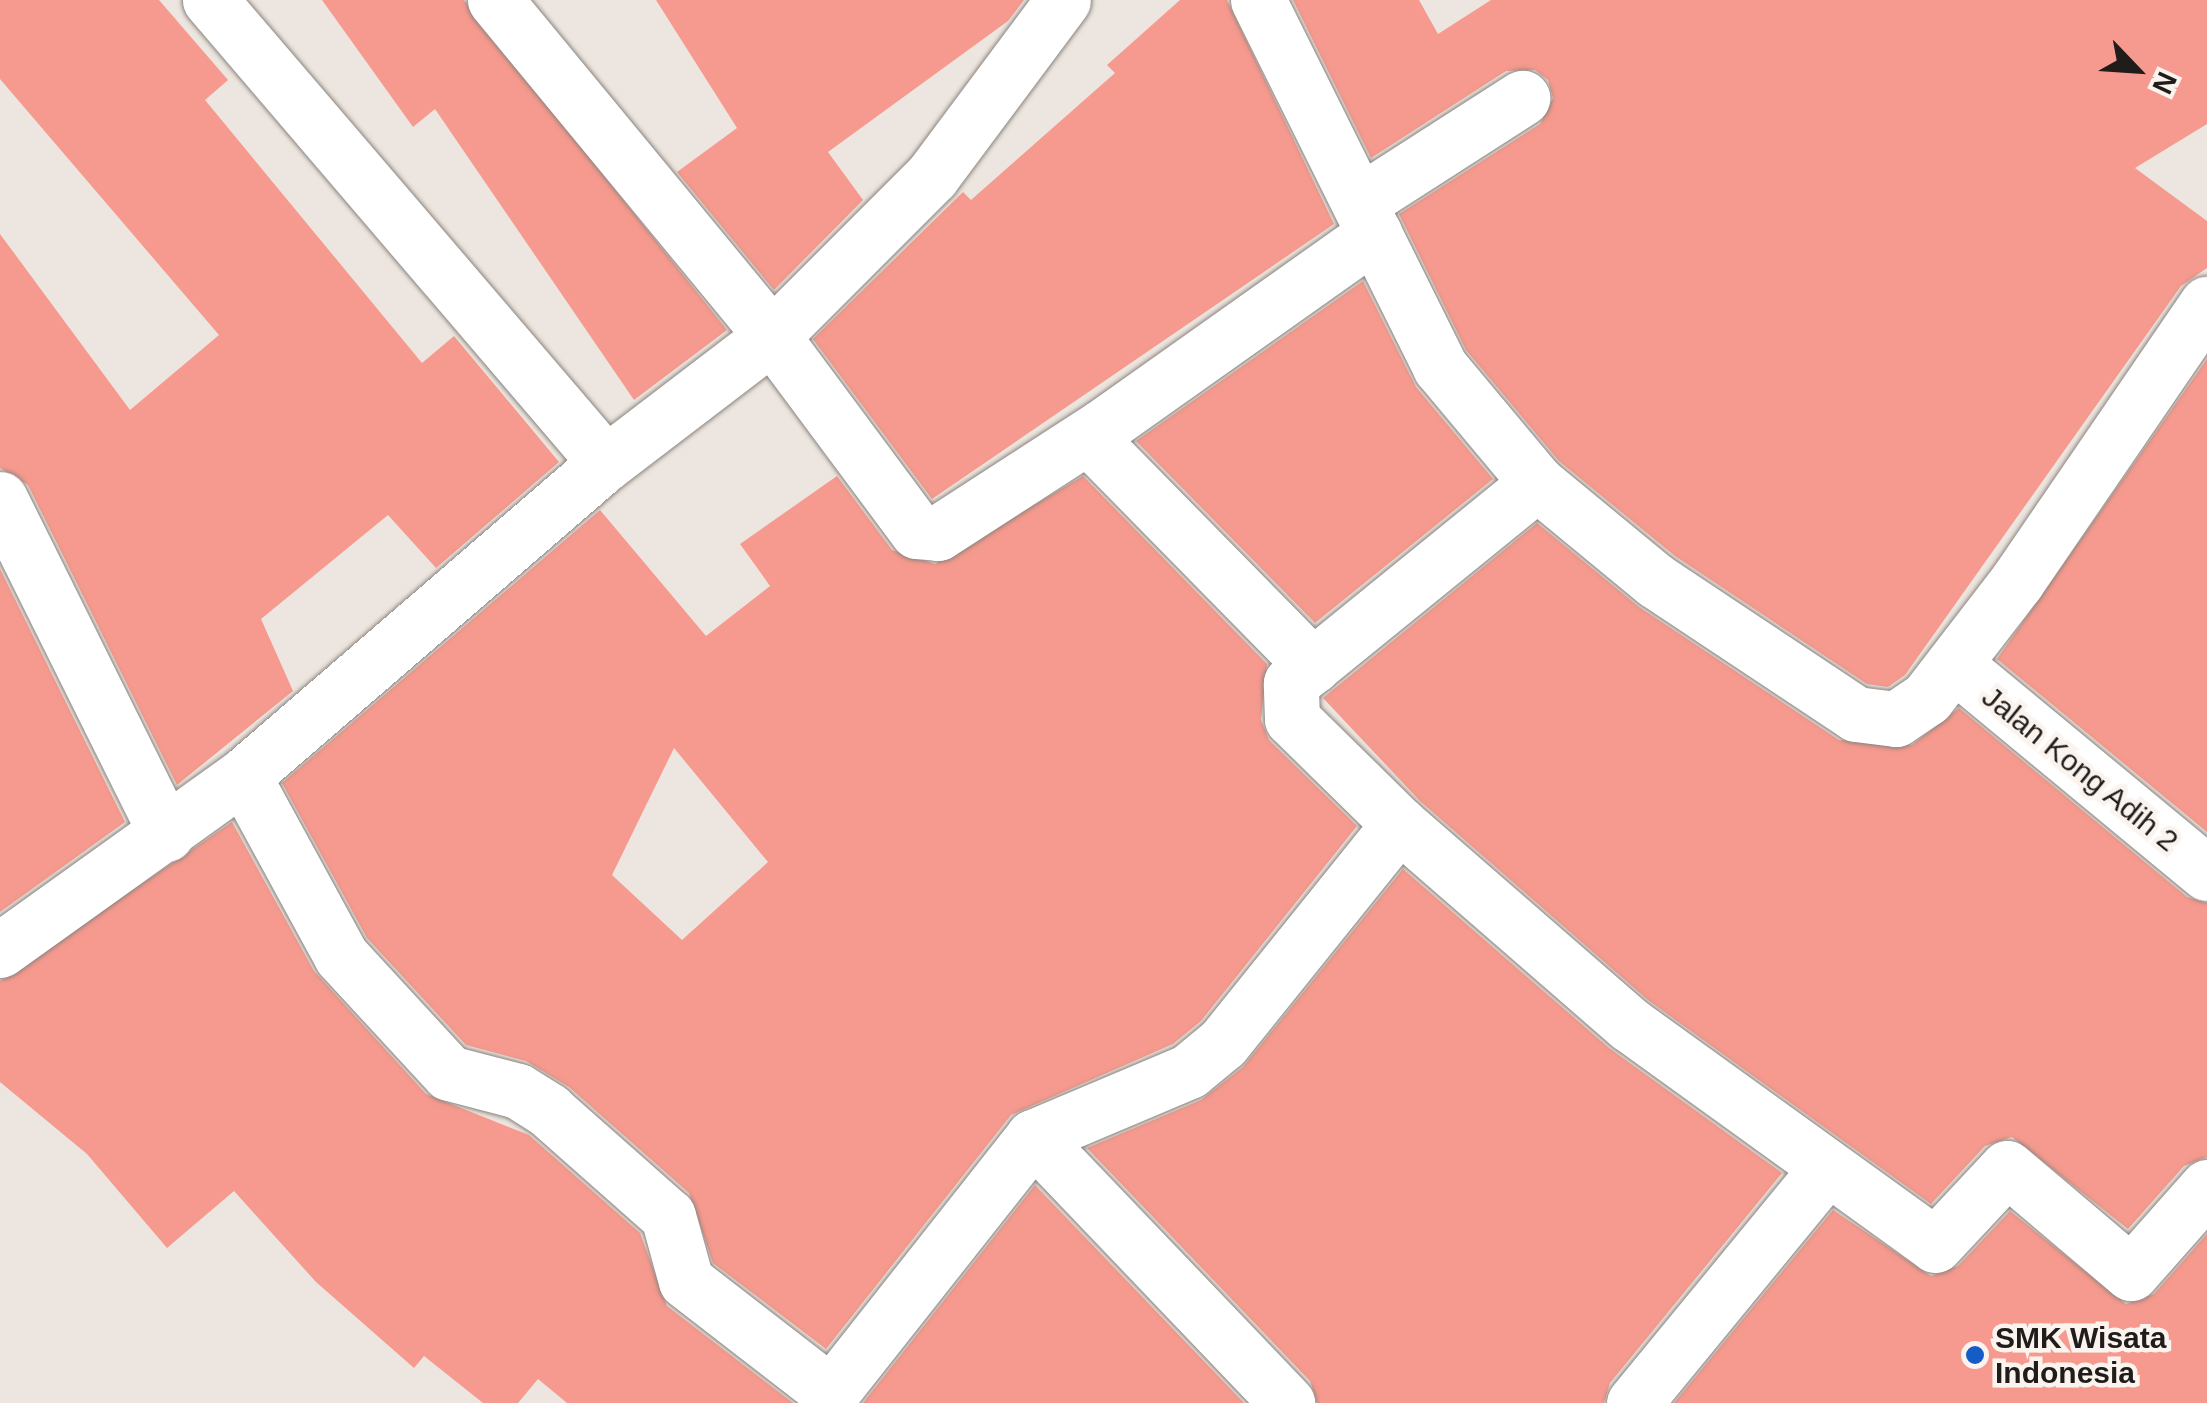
<!DOCTYPE html>
<html>
<head>
<meta charset="utf-8">
<style>
  body { margin:0 }
  #map { position:relative; width:2207px; height:1403px; overflow:hidden; background:#ede6e0; font-family:Helvetica,sans-serif }
  div>[style] { position:absolute }
  [style*='--x'] { left:calc(var(--x)*1px); top:calc(var(--y)*1px); width:calc(var(--w)*1px); rotate:calc(var(--a)*1deg) }
  .building>* { inset:0; background:#f6998e }
  .roads { filter:drop-shadow(0 0 2px #8a837e) drop-shadow(0 0 2px #8a837e) }
  .minor>* { height:55px; margin:-27.5px; padding:0 27.5px; transform-origin:27.5px; border-radius:27.5px; background:#fff }
  .dots>* { width:28px; height:28px; translate:-50% -50%; box-sizing:border-box; border:5px solid #fbf3ee; border-radius:50% }
  span { translate:-50% -50%; white-space:nowrap; text-align:center; line-height:1.15; -webkit-text-stroke:9px #fbf3ee; paint-order:stroke }
  .street-label { font-size:30px; color:#1f1c1a }
  .poi-label { font-size:30px; color:#1f1c1a; font-weight:700 }
  .left { translate:0 -50%; text-align:left }
  .north { position:absolute; left:2087px; top:20px; width:100px; height:100px; -webkit-text-stroke:8px #fbf3ee; paint-order:stroke; rotate:115deg; font-size:28px; font-weight:700; line-height:40px; text-align:center; color:#1f1c1a }
  .north::after { content:''; display:block; margin:auto; width:35px; height:45px; background:#1f1c1a; clip-path:polygon(50% 0,100% 100%,50% 72%,0 100%) }
</style>
</head>
<body>
<div id="map">
  <div class="building">
    <i style="clip-path:polygon(0 0,159px 0,228px 80px,205px 100px,422px 363px,454px 336px,559px 462px,436px 568px,388px 515px,261px 619px,293px 691px,177px 785px,28px 485px,0 468px,0 234px,130px 410px,219px 335px,0 79px)"></i>
    <i style="clip-path:polygon(322px 0,464px 0,727px 330px,634px 400px,435px 109px,413px 127px)"></i>
    <i style="clip-path:polygon(656px 0,1024px 0,1008px 21px,828px 152px,863px 200px,774px 290px,677px 172px,737px 128px)"></i>
    <i style="clip-path:polygon(1180px 0,1227px 0,1334px 224px,932px 499px,813px 339px,963px 192px,971px 200px,1115px 73px,1107px 65px)"></i>
    <i style="clip-path:polygon(1293px 0,1419px 0,1438px 34px,1491px 0,2207px 0,2207px 124px,2135px 168px,2207px 221px,2207px 268px,2181px 286px,1905px 675px,1888px 687px,1867px 684px,1675px 556px,1559px 461px,1466px 350px,1399px 214px,1540px 124px,1553px 98px,1548px 80px,1535px 70px,1506px 71px,1371px 158px)"></i>
    <i style="clip-path:polygon(1363px 281px,1416px 387px,1493px 479px,1315px 623px,1136px 441px)"></i>
    <i style="clip-path:polygon(2207px 359px,2207px 832px,1997px 659px)"></i>
    <i style="clip-path:polygon(evenodd,837px 476px,892px 550px,935px 564px,1083px 476px,1267px 664px,1261px 720px,1269px 740px,1357px 826px,1201px 1021px,1173px 1044px,1011px 1115px,826px 1349px,713px 1263px,689px 1193px,569px 1087px,526px 1061px,466px 1045px,367px 938px,282px 783px,600px 510px,706px 636px,770px 586px,740px 544px,837px 476px,674px 748px,768px 862px,682px 940px,612px 875px,674px 748px)"></i>
    <i style="clip-path:polygon(1537px 523px,1639px 607px,1839px 740px,1912px 745px,1959px 708px,2187px 897px,2207px 903px,2207px 1157px,2184px 1166px,2128px 1229px,2012px 1137px,1985px 1146px,1931px 1204px,1648px 1000px,1420px 801px,1323px 698px)"></i>
    <i style="clip-path:polygon(0 569px,125px 822px,0 912px)"></i>
    <i style="clip-path:polygon(232px 822px,314px 971px,426px 1094px,529px 1135px,640px 1233px,667px 1306px,793px 1403px,567px 1403px,538px 1379px,518px 1403px,483px 1403px,424px 1356px,414px 1368px,316px 1282px,234px 1191px,167px 1248px,87px 1154px,0 1082px,0 981px)"></i>
    <i style="clip-path:polygon(1403px 869px,1609px 1048px,1782px 1173px,1610px 1383px,1604px 1403px,1317px 1403px,1310px 1381px,1087px 1148px,1201px 1100px,1243px 1067px)"></i>
    <i style="clip-path:polygon(1035px 1185px,1244px 1403px,863px 1403px)"></i>
    <i style="clip-path:polygon(1833px 1210px,1931px 1276px,1958px 1266px,2010px 1211px,2126px 1304px,2154px 1294px,2207px 1234px,2207px 1403px,1674px 1403px)"></i>
  </div>
  <div class="roads">
    <div class="minor">
      <i style="--x:210;--y:0;--w:609;--a:49.46"></i>
      <i style="--x:495;--y:0;--w:435;--a:50.5"></i>
      <i style="--x:772;--y:336;--w:243;--a:53.4"></i>
      <i style="--x:917;--y:531;--w:21;--a:5"></i>
      <i style="--x:938;--y:533;--w:195;--a:-32.9"></i>
      <i style="--x:1258;--y:0;--w:410;--a:63.6"></i>
      <i style="--x:1440;--y:367;--w:151;--a:50.1"></i>
      <i style="--x:1360;--y:202;--w:193;--a:-32.7"></i>
      <i style="--x:0;--y:499;--w:374;--a:63.6"></i>
      <i style="--x:1954;--y:664;--w:328;--a:39.6"></i>
      <i style="--x:1313;--y:666;--w:300;--a:-134.5"></i>
      <i style="--x:1103;--y:452;--w:25;--a:-92"></i>
      <i style="--x:1102;--y:427;--w:334;--a:-35.3"></i>
      <i style="--x:243;--y:776;--w:205;--a:61.4"></i>
      <i style="--x:341;--y:956;--w:159;--a:47.3"></i>
      <i style="--x:449;--y:1073;--w:71;--a:14.6"></i>
      <i style="--x:518;--y:1091;--w:36;--a:32"></i>
      <i style="--x:548;--y:1110;--w:160;--a:41.5"></i>
      <i style="--x:668;--y:1216;--w:67;--a:74.5"></i>
      <i style="--x:686;--y:1281;--w:183;--a:37.7"></i>
      <i style="--x:831;--y:1393;--w:326;--a:-51.7"></i>
      <i style="--x:1033;--y:1137;--w:169;--a:-22.9"></i>
      <i style="--x:1189;--y:1071;--w:44;--a:-39.5"></i>
      <i style="--x:1223;--y:1043;--w:281;--a:-51.2"></i>
      <i style="--x:1399;--y:824;--w:150;--a:-135.5"></i>
      <i style="--x:1292;--y:719;--w:36;--a:-92"></i>
      <i style="--x:1291;--y:683;--w:317;--a:-39.1"></i>
      <i style="--x:1537;--y:483;--w:154;--a:39.5"></i>
      <i style="--x:1656;--y:581;--w:240;--a:33.6"></i>
      <i style="--x:1856;--y:714;--w:40;--a:7.1"></i>
      <i style="--x:1896;--y:719;--w:37;--a:-34"></i>
      <i style="--x:1927;--y:698;--w:148;--a:-52.4"></i>
      <i style="--x:2017;--y:581;--w:336;--a:-55.6"></i>
      <i style="--x:1399;--y:824;--w:305;--a:41"></i>
      <i style="--x:1629;--y:1024;--w:377;--a:35.8"></i>
      <i style="--x:1935;--y:1245;--w:105;--a:-46.9"></i>
      <i style="--x:2007;--y:1168;--w:162;--a:40.3"></i>
      <i style="--x:2131;--y:1273;--w:115;--a:-48.5"></i>
      <i style="--x:0;--y:950;--w:299;--a:-35.6"></i>
      <i style="--x:243;--y:776;--w:479;--a:-40.8"></i>
      <i style="--x:606;--y:463;--w:209;--a:-37.4"></i>
      <i style="--x:772;--y:336;--w:226;--a:-45"></i>
      <i style="--x:932;--y:176;--w:219;--a:-53.3"></i>
      <i style="--x:1033;--y:1137;--w:368;--a:46.3"></i>
      <i style="--x:1634;--y:1403;--w:304;--a:-50.6"></i>
    </div>
  </div>
  <div class="dots">
    <i style="left:1975px;top:1355px;background:#155cc7"></i>
  </div>
  <div class="street-label">
    <span style="left:2080px;top:769px;rotate:39deg">Jalan Kong Adih 2</span>
  </div>
  <div class="poi-label">
    <span class="left" style="left:1995px;top:1355px">SMK Wisata<br>Indonesia</span>
  </div>
  <div class="north">N</div>
</div>
</body>
</html>
